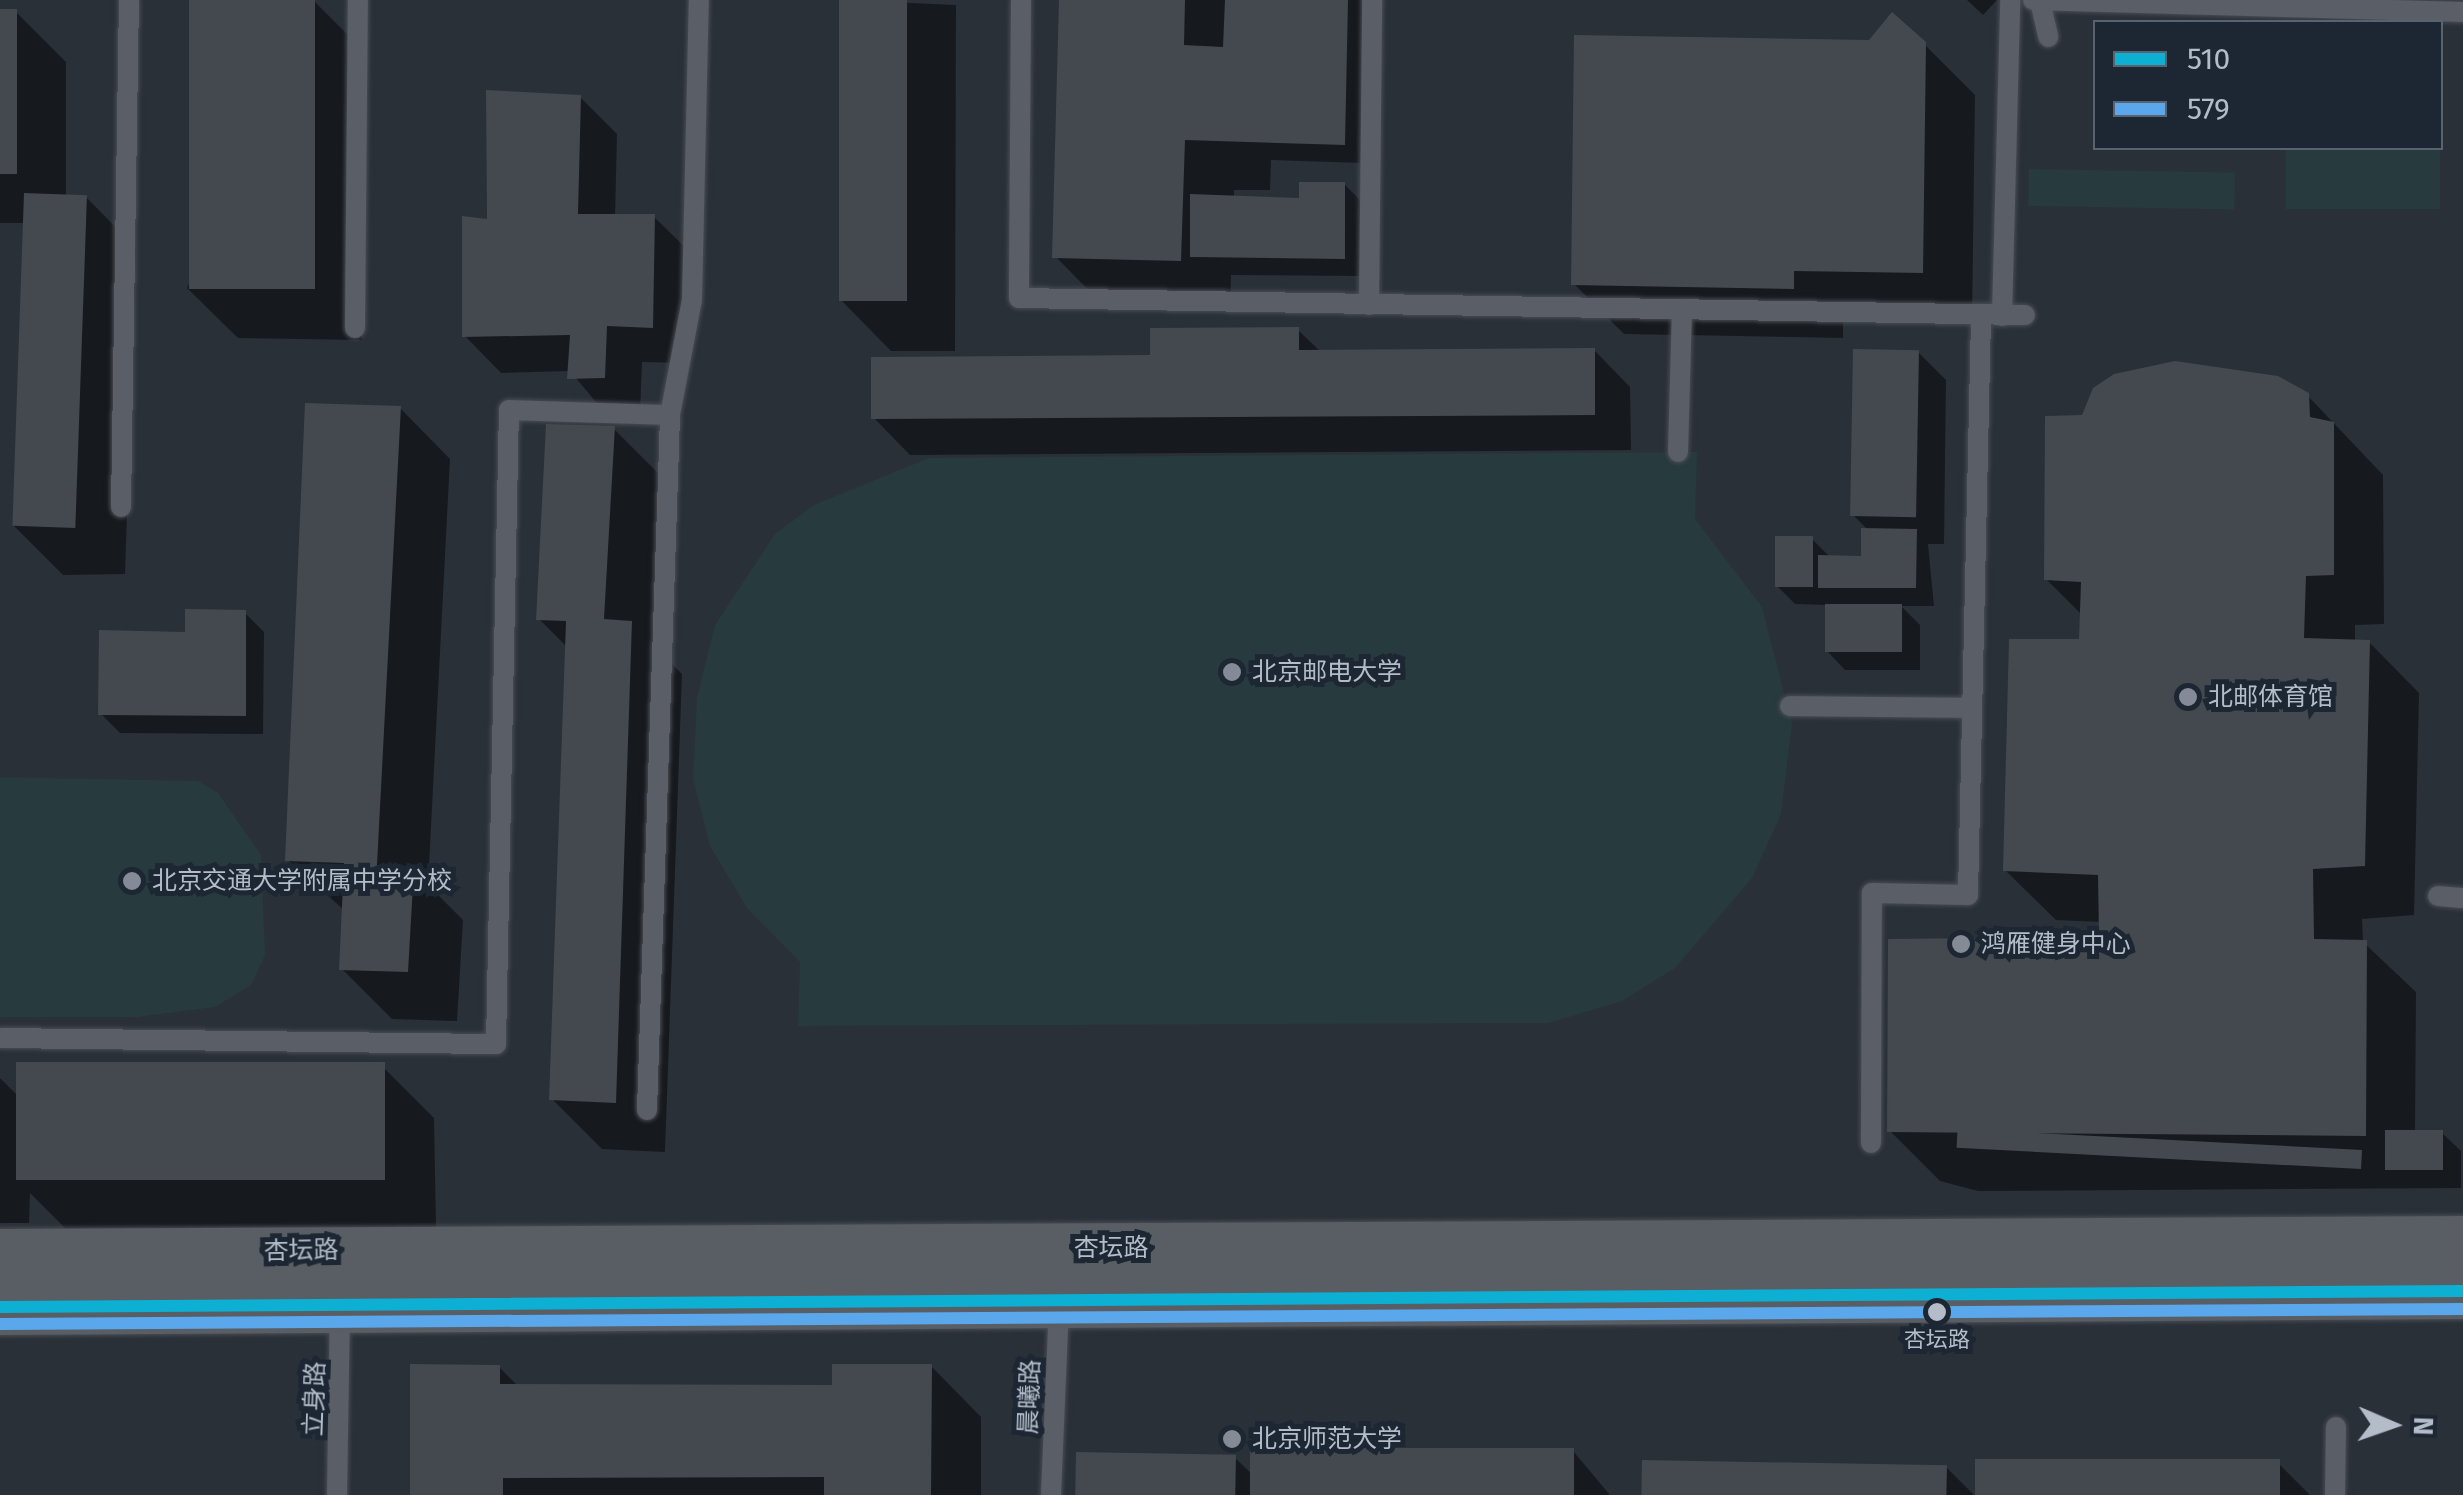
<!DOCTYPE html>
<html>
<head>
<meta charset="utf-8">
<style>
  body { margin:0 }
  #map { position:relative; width:2463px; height:1495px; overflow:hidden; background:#2a3038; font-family:"Fira Sans","Noto Sans SC",sans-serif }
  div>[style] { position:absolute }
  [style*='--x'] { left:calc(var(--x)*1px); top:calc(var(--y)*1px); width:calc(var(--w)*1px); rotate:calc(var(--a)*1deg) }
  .green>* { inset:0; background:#273a3e; transform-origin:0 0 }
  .shadow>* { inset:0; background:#0007 }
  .building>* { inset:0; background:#444950; transform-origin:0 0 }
  .roads { filter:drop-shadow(0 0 2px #484c53) drop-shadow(0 0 2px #484c53) }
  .lane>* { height:20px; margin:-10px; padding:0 10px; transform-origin:10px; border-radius:10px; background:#5a5e66 }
  .secondary>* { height:55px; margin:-27.5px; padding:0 27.5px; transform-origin:27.5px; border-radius:27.5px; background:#595d64 }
  .bus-1>* { height:12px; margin:-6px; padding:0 6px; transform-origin:6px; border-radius:6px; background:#0dafd3 }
  .bus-2>* { height:12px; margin:-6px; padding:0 6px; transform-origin:6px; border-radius:6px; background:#5aa8eb }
  .dots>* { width:28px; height:28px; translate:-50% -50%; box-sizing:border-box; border:5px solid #1d2633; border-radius:50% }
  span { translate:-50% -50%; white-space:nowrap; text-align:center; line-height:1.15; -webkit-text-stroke:10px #1d2633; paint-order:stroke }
  .bus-label { font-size:22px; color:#b4bcc9 }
  .poi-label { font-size:25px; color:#b4bcc9 }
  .left { translate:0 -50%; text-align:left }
  .street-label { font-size:25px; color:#b4bcc9 }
  .legend { position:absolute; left:2093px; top:20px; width:350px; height:130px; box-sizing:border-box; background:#1d2633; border:2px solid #59626f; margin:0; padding:12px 18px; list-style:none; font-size:30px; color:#b4bcc9 }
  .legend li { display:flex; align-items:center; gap:20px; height:50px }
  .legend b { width:50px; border:2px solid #59626f }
  .north { position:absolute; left:2343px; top:1375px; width:100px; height:100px; -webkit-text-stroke:8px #1d2633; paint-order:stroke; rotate:92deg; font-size:28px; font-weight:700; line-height:40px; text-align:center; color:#b4bcc9 }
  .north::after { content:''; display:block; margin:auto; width:35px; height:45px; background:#b4bcc9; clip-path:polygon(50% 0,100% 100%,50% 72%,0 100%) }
</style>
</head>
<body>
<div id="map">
  <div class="green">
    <i style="left:2286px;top:148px;width:154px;height:61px"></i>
    <i style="left:2029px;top:169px;width:206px;height:37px;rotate:1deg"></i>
    <i style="clip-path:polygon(1697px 452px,1695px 519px,1762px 607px,1792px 724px,1781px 814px,1752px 878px,1675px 968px,1622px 1001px,1549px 1023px,798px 1026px,800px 962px,747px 908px,710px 846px,693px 779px,697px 698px,715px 625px,775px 534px,814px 505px,929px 458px)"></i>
    <i style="clip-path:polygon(0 777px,198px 781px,218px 793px,261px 855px,265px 955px,251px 985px,215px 1007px,138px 1017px,0 1017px)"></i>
  </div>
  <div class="shadow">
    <i style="clip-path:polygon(842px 0,956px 5px,955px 351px,891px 351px,841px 300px)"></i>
    <i style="clip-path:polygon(1061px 0,1366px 0,1363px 163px,1271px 160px,1270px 190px,1234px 190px,1234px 198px,1301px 200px,1344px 184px,1363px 203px,1363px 276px,1231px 275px,1230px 310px,1105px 307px,1055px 256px)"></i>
    <i style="clip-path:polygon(1967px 0,1997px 0,1983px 15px)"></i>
    <i style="clip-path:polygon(314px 1px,364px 51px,362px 340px,238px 338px,187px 288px)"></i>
    <i style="clip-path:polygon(0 11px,16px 12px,66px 62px,66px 197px,86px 197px,136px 248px,125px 574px,63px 575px,13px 525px,25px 223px,0 223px)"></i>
    <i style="clip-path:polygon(1870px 42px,1924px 44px,1975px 95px,1972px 322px,1843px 320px,1843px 338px,1624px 334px,1574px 284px)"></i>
    <i style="clip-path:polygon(580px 97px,617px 134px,615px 217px,654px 217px,691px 253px,688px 363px,642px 362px,640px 414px,606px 414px,570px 371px,501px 373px,465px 336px,490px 222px)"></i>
    <i style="clip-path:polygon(1298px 330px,1321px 352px,1594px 350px,1630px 387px,1631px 450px,910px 455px,874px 418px)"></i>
    <i style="clip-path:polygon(1918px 352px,1946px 380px,1944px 544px,1928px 544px,1934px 606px,1901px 606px,1920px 625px,1920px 670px,1845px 670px,1827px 651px,1827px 605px,1795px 604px,1777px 586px,1812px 539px,1831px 558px,1864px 558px,1869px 531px,1853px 515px)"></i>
    <i style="clip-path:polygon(2307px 395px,2383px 475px,2384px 624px,2355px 625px,2355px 642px,2369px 642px,2419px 693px,2414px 915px,2362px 919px,2363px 942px,2416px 992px,2415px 1133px,2442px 1133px,2461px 1151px,2461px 1188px,1978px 1191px,1940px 1181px,1890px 1131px,2102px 939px,2102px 922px,2056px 920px,2005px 870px,2082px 641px,2082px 615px,2046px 579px)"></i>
    <i style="clip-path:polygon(400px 408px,450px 459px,428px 885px,463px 920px,457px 1021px,392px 1019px,342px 969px,344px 910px,288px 860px)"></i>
    <i style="clip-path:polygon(614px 429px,664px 479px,655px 647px,682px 674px,665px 1152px,602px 1149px,552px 1099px,568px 648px,539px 619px)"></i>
    <i style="clip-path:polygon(245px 613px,264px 632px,263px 734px,120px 733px,101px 714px,188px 635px)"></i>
    <i style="clip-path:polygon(384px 1068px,434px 1118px,436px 1230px,66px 1229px,30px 1193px,29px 1223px,0 1223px,0 1078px,18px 1096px)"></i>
    <i style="clip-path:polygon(931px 1366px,981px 1417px,981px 1495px,412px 1495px,499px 1367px,518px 1386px,835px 1387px)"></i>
    <i style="clip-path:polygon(1573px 1451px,1610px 1495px,1078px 1495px,1235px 1458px,1253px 1475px)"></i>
    <i style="clip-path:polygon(2279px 1464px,2310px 1495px,1977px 1495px)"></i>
    <i style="clip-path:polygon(1946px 1467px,1974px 1495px,1644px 1495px)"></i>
  </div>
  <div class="building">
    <i style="left:189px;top:0;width:126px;height:289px"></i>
    <i style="left:839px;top:0;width:68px;height:301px"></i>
    <i style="clip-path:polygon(1059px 0,1185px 0,1184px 45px,1223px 47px,1225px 0,1348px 0,1345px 145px,1185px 140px,1181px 261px,1052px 258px)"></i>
    <i style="left:0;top:9px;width:17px;height:165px"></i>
    <i style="clip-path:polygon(1892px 12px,1926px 42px,1923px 273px,1794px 271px,1794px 289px,1571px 285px,1574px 35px,1869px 40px)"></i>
    <i style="clip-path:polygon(486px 90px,581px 95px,578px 214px,655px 214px,653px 328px,607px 326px,605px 378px,567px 379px,570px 335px,462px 337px,462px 216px,487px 219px)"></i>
    <i style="clip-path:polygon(1299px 182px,1345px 182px,1345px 259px,1190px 257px,1190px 194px,1299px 198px)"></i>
    <i style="left:24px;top:193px;width:63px;height:333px;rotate:2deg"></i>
    <i style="clip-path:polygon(1299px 327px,1299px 350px,1595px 348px,1595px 415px,871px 419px,871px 357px,1150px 355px,1150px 328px)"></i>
    <i style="left:1853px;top:349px;width:66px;height:167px;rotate:1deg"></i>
    <i style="clip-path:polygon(2175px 361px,2278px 376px,2309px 393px,2310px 417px,2334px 422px,2334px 575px,2306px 576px,2304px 638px,2370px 640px,2365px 866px,2313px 869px,2314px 939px,2367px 940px,2366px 1136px,1887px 1132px,1888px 939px,2099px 937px,2098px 875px,2003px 871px,2009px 639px,2079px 639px,2081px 582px,2044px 580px,2045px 416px,2082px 415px,2093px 388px,2114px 374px)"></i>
    <i style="clip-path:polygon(305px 403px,401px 406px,377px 865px,414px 868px,408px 972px,339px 970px,344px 863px,285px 861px)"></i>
    <i style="clip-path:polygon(546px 424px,615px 426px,604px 619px,632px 621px,616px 1103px,549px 1100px,566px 621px,536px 620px)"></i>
    <i style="clip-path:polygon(1861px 528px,1917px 529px,1916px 588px,1818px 588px,1818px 555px,1861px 556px)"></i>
    <i style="left:1775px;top:536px;width:38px;height:51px"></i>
    <i style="left:1825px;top:604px;width:77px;height:48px"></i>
    <i style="clip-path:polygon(185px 609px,246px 610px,246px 716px,98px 715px,99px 630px,185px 632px)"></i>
    <i style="left:16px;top:1062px;width:369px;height:118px"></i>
    <i style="left:2385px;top:1130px;width:58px;height:40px"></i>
    <i style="left:2362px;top:1150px;width:19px;height:405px;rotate:93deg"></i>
    <i style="clip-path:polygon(410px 1364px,500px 1365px,500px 1384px,832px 1385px,832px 1364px,932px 1364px,931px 1495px,824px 1495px,824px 1477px,503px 1478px,503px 1495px,410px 1495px)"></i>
    <i style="left:1574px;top:1448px;width:47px;height:324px;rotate:90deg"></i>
    <i style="left:1076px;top:1452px;width:160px;height:43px;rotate:1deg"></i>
    <i style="left:1975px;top:1459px;width:305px;height:36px"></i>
    <i style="left:1642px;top:1460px;width:305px;height:35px;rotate:1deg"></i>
  </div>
  <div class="roads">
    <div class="lane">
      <i style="--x:1021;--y:0;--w:298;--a:90.4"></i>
      <i style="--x:1019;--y:298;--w:1006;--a:0.97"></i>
      <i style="--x:2033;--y:0;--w:430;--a:1.6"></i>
      <i style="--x:2040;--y:1;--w:37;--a:77"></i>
      <i style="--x:1369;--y:305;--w:305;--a:-89.4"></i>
      <i style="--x:2002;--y:316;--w:316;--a:-88.5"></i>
      <i style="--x:355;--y:328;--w:328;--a:-89.5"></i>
      <i style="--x:1678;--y:452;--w:141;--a:-88.4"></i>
      <i style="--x:121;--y:507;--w:507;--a:-89.1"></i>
      <i style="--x:1790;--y:706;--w:182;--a:0.6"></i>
      <i style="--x:2438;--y:896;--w:25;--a:5"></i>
      <i style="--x:0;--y:1038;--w:496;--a:0.7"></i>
      <i style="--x:496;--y:1044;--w:634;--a:-88.83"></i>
      <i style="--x:509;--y:410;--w:161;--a:1.8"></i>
      <i style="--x:647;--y:1110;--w:695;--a:-88.1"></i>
      <i style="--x:670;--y:415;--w:117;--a:-79.2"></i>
      <i style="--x:692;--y:300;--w:300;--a:-88.7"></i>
      <i style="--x:1871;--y:1143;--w:250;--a:-89.8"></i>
      <i style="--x:1872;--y:893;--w:96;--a:1.2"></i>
      <i style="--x:1968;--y:895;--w:578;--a:-88.71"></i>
      <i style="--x:337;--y:1495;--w:188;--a:-89.1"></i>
      <i style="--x:1051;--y:1495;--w:191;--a:-87.6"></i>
      <i style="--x:2335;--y:1495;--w:68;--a:-89.2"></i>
    </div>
    <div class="secondary">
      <i style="--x:0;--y:1256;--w:2463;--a:-0.3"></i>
      <i style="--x:0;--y:1307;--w:2463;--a:-0.37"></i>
    </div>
  </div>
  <div class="bus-1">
    <i style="--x:0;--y:1307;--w:2463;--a:-0.37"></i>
  </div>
  <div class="bus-2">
    <i style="--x:0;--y:1324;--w:2463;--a:-0.35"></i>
  </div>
  <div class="dots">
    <i style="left:1232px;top:672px;background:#848b96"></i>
    <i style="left:2188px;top:697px;background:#848b96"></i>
    <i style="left:132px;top:881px;background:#848b96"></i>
    <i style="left:1961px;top:944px;background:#848b96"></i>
    <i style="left:1937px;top:1312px;background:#b4bcc9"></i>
    <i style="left:1232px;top:1439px;background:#848b96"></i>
  </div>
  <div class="bus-label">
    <span style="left:1937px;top:1340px">杏坛路</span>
  </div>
  <div class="poi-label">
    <span class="left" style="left:1252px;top:672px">北京邮电大学</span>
    <span class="left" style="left:2208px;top:697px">北邮体育馆</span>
    <span class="left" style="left:152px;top:881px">北京交通大学附属中学分校</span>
    <span class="left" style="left:1981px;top:944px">鸿雁健身中心</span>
    <span class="left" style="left:1252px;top:1439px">北京师范大学</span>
  </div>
  <div class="street-label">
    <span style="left:1111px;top:1248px">杏坛路</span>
    <span style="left:301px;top:1251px;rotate:-1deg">杏坛路</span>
    <span style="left:1030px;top:1397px;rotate:-88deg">晨曦路</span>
    <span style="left:315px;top:1399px;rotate:-88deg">立身路</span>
  </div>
  <ul class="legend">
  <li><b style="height:12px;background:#0dafd3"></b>510</li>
  <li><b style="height:12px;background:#5aa8eb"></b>579</li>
  </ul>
  <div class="north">N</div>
</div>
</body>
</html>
